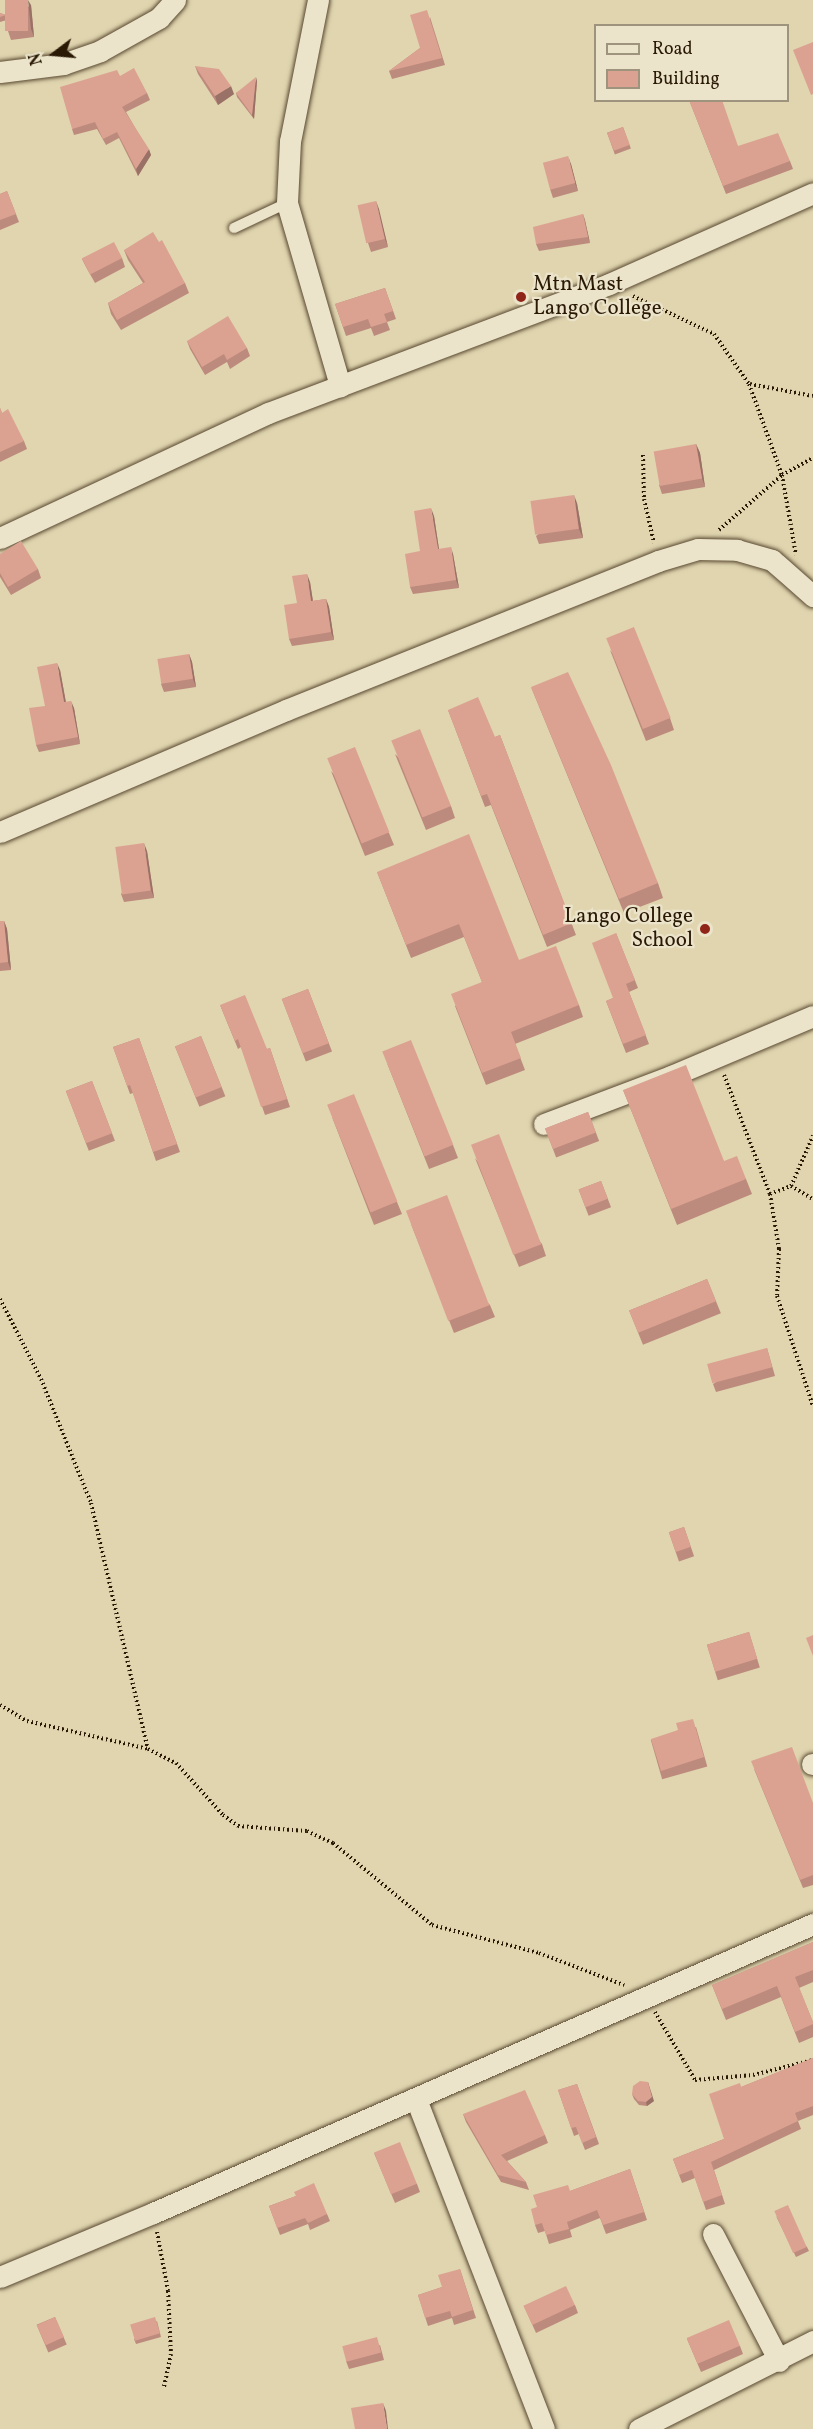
<!DOCTYPE html>
<html>
<head>
<meta charset="utf-8">
<style>
  body { margin:0 }
  #map { position:relative; width:813px; height:2429px; overflow:hidden; background:#e0d5af; font-family:Vollkorn,serif }
  div>[style] { position:absolute }
  [style*='--x'] { left:calc(var(--x)*1px); top:calc(var(--y)*1px); width:calc(var(--w)*1px); rotate:calc(var(--a)*1deg) }
  .path>* { height:4px; margin-top:-2px; transform-origin:0; background:repeating-linear-gradient(90deg,#2a1905 0 1.5px,transparent 0 4.5px) }
  .roads { filter:drop-shadow(0 0 2px #584830) drop-shadow(0 0 2px #584830) }
  .lane>* { height:10px; margin:-5px; padding:0 5px; transform-origin:5px; border-radius:5px; background:#ebe4cb }
  .street>* { height:21px; margin:-10.5px; padding:0 10.5px; transform-origin:10.5px; border-radius:10.5px; background:#ebe4cb }
  .wall>* { inset:0; background:#bd8b7d; transform-origin:0 0 }
  .shaded-wall>* { inset:0; background:#9a7166 }
  .building>* { inset:0; background:#dca291; transform-origin:0 0 }
  .dots>* { width:16px; height:16px; translate:-50% -50%; box-sizing:border-box; border:3px solid #ebe4cb; border-radius:50% }
  span { translate:-50% -50%; white-space:nowrap; text-align:center; line-height:1.15; -webkit-text-stroke:4.5px #ebe4cb; paint-order:stroke }
  .poi-label { font-size:21px; color:#2a1905 }
  .left { translate:0 -50%; text-align:left }
  .right { translate:-100% -50%; text-align:right }
  .legend { position:absolute; left:594px; top:24px; width:195px; height:78px; box-sizing:border-box; background:#ebe4cb; border:2px solid #9e937c; margin:0; padding:8px 10px; list-style:none; font-size:18px; color:#2a1905 }
  .legend li { display:flex; align-items:center; gap:12px; height:30px }
  .legend b { width:30px; border:2px solid #9e937c }
  .north { position:absolute; left:24px; top:24px; width:60px; height:60px; -webkit-text-stroke:4px #ebe4cb; paint-order:stroke; rotate:254deg; font-size:16px; font-weight:700; line-height:24px; text-align:center; color:#2a1905 }
  .north::after { content:''; display:block; margin:auto; width:21px; height:27px; background:#2a1905; clip-path:polygon(50% 0,100% 100%,50% 72%,0 100%) }
</style>
</head>
<body>
<div id="map">
  <div class="path">
    <i style="--x:633;--y:296;--w:89;--a:25.1"></i>
    <i style="--x:714;--y:334;--w:61;--a:55"></i>
    <i style="--x:749;--y:384;--w:97;--a:70.1"></i>
    <i style="--x:782;--y:475;--w:81;--a:80.1"></i>
    <i style="--x:750;--y:384;--w:64;--a:10.8"></i>
    <i style="--x:643;--y:455;--w:44;--a:88.7"></i>
    <i style="--x:644;--y:499;--w:45;--a:77.2"></i>
    <i style="--x:719;--y:530;--w:84;--a:-41.1"></i>
    <i style="--x:782;--y:475;--w:35;--a:-29"></i>
    <i style="--x:724;--y:1075;--w:128;--a:68.9"></i>
    <i style="--x:770;--y:1194;--w:56;--a:80.7"></i>
    <i style="--x:779;--y:1249;--w:47;--a:92.4"></i>
    <i style="--x:777;--y:1296;--w:116;--a:71.9"></i>
    <i style="--x:791;--y:1186;--w:55;--a:-66.3"></i>
    <i style="--x:770;--y:1194;--w:22;--a:-21"></i>
    <i style="--x:791;--y:1186;--w:26;--a:31"></i>
    <i style="--x:0;--y:1299;--w:90;--a:62.9"></i>
    <i style="--x:41;--y:1379;--w:134;--a:68"></i>
    <i style="--x:91;--y:1503;--w:253;--a:77"></i>
    <i style="--x:0;--y:1705;--w:31;--a:31"></i>
    <i style="--x:27;--y:1721;--w:124;--a:13"></i>
    <i style="--x:148;--y:1749;--w:31;--a:27"></i>
    <i style="--x:176;--y:1763;--w:70;--a:47.9"></i>
    <i style="--x:223;--y:1815;--w:19;--a:36"></i>
    <i style="--x:238;--y:1826;--w:69;--a:4.1"></i>
    <i style="--x:307;--y:1831;--w:29;--a:25"></i>
    <i style="--x:333;--y:1843;--w:129;--a:39.6"></i>
    <i style="--x:432;--y:1925;--w:111;--a:14.7"></i>
    <i style="--x:539;--y:1953;--w:91;--a:20.6"></i>
    <i style="--x:655;--y:2012;--w:79;--a:59.5"></i>
    <i style="--x:695;--y:2080;--w:58;--a:-4.9"></i>
    <i style="--x:753;--y:2075;--w:62;--a:-14"></i>
    <i style="--x:157;--y:2232;--w:60;--a:79.4"></i>
    <i style="--x:168;--y:2291;--w:63;--a:87.3"></i>
    <i style="--x:171;--y:2354;--w:34;--a:102"></i>
  </div>
  <div class="roads">
    <div class="lane">
      <i style="--x:234;--y:228;--w:59;--a:-25.3"></i>
    </div>
    <div class="street">
      <i style="--x:318;--y:0;--w:144;--a:101.2"></i>
      <i style="--x:290;--y:141;--w:62;--a:92.8"></i>
      <i style="--x:287;--y:203;--w:191;--a:73.8"></i>
      <i style="--x:0;--y:72;--w:64;--a:-7.2"></i>
      <i style="--x:63;--y:64;--w:39;--a:-19"></i>
      <i style="--x:100;--y:51;--w:68;--a:-29.2"></i>
      <i style="--x:159;--y:18;--w:24;--a:-48"></i>
      <i style="--x:0;--y:538;--w:296;--a:-25"></i>
      <i style="--x:268;--y:413;--w:365;--a:-20.7"></i>
      <i style="--x:609;--y:284;--w:223;--a:-24"></i>
      <i style="--x:0;--y:832;--w:311;--a:-23.1"></i>
      <i style="--x:286;--y:710;--w:401;--a:-21.8"></i>
      <i style="--x:658;--y:561;--w:42;--a:-16.7"></i>
      <i style="--x:698;--y:549;--w:39;--a:1"></i>
      <i style="--x:737;--y:550;--w:36;--a:16"></i>
      <i style="--x:772;--y:560;--w:55;--a:41.3"></i>
      <i style="--x:544;--y:1124;--w:136;--a:-20.7"></i>
      <i style="--x:671;--y:1076;--w:154;--a:-22.9"></i>
      <i style="--x:812;--y:1764;--w:1;--a:0"></i>
      <i style="--x:416;--y:2099;--w:354;--a:68.8"></i>
      <i style="--x:713;--y:2234;--w:143;--a:62.5"></i>
      <i style="--x:0;--y:2277;--w:166;--a:-22.7"></i>
      <i style="--x:153;--y:2213;--w:721;--a:-23.65"></i>
      <i style="--x:639;--y:2429;--w:195;--a:-26.8"></i>
    </div>
  </div>
  <div class="wall">
    <i style="clip-path:polygon(31px 5px,34px 37px,11px 40px,8px 31px,7px 20px,0 22px,0 13px,6px 15px,7px 19px)"></i>
    <i style="clip-path:polygon(430px 17px,445px 65px,392px 79px,389px 71px,420px 48px)"></i>
    <i style="clip-path:polygon(195px 66px,234px 94px,218px 105px,198px 74px)"></i>
    <i style="clip-path:polygon(120px 76px,147px 93px,150px 100px,126px 112px,151px 155px,138px 176px,119px 138px,106px 145px,97px 129px,74px 135px,72px 129px)"></i>
    <i style="clip-path:polygon(257px 81px,254px 119px,237px 97px,236px 93px)"></i>
    <i style="clip-path:polygon(689px 100px,738px 146px,790px 161px,793px 169px,726px 194px)"></i>
    <i style="left:623px;top:127px;width:23px;height:17px;rotate:70deg"></i>
    <i style="clip-path:polygon(571px 164px,578px 191px,553px 198px,550px 189px)"></i>
    <i style="clip-path:polygon(7px 191px,19px 222px,0 230px,0 194px)"></i>
    <i style="clip-path:polygon(376px 201px,388px 247px,371px 252px,368px 243px)"></i>
    <i style="clip-path:polygon(583px 214px,590px 243px,539px 251px,536px 244px)"></i>
    <i style="clip-path:polygon(124px 250px,185px 283px,189px 293px,121px 330px,111px 314px,108px 303px,143px 283px,128px 260px)"></i>
    <i style="clip-path:polygon(122px 258px,125px 267px,95px 283px,86px 267px,82px 259px)"></i>
    <i style="clip-path:polygon(385px 288px,396px 319px,387px 322px,390px 330px,374px 336px,371px 328px,346px 336px,335px 304px)"></i>
    <i style="clip-path:polygon(187px 341px,247px 348px,250px 356px,230px 369px,227px 362px,205px 375px,190px 349px)"></i>
    <i style="clip-path:polygon(0 408px,2px 413px,24px 441px,27px 449px,0 462px)"></i>
    <i style="clip-path:polygon(696px 444px,700px 453px,705px 487px,662px 494px,659px 485px)"></i>
    <i style="clip-path:polygon(577px 503px,583px 538px,539px 544px,536px 536px)"></i>
    <i style="clip-path:polygon(434px 516px,439px 549px,453px 554px,459px 588px,413px 594px,410px 587px,420px 551px)"></i>
    <i style="clip-path:polygon(0 554px,38px 569px,41px 578px,11px 595px,0 577px)"></i>
    <i style="clip-path:polygon(310px 582px,313px 601px,326px 599px,329px 607px,334px 640px,292px 646px,289px 639px,297px 603px)"></i>
    <i style="clip-path:polygon(610px 650px,670px 718px,674px 730px,646px 741px)"></i>
    <i style="clip-path:polygon(189px 654px,192px 662px,196px 687px,164px 692px,161px 684px)"></i>
    <i style="clip-path:polygon(60px 670px,66px 702px,74px 708px,80px 744px,39px 752px,36px 745px,45px 706px)"></i>
    <i style="clip-path:polygon(531px 687px,658px 883px,663px 898px,624px 913px)"></i>
    <i style="clip-path:polygon(448px 710px,495px 737px,500px 735px,576px 935px,547px 947px,491px 805px,485px 807px)"></i>
    <i style="clip-path:polygon(395px 754px,451px 806px,455px 818px,426px 830px)"></i>
    <i style="clip-path:polygon(331px 771px,389px 833px,394px 845px,365px 856px)"></i>
    <i style="clip-path:polygon(147px 851px,154px 898px,124px 902px,121px 894px)"></i>
    <i style="clip-path:polygon(377px 872px,519px 960px,579px 1005px,583px 1017px,515px 1044px,525px 1070px,486px 1085px,455px 1006px,482px 982px,464px 937px,411px 958px)"></i>
    <i style="clip-path:polygon(0 921px,4px 921px,7px 929px,11px 970px,0 971px)"></i>
    <i style="clip-path:polygon(616px 933px,638px 988px,629px 992px,649px 1044px,626px 1053px,606px 1001px,613px 998px)"></i>
    <i style="left:308px;top:989px;width:67px;height:28px;rotate:69deg"></i>
    <i style="clip-path:polygon(220px 1005px,267px 1049px,270px 1048px,290px 1107px,265px 1115px,241px 1047px,238px 1049px)"></i>
    <i style="left:201px;top:1036px;width:65px;height:28px;rotate:68deg"></i>
    <i style="clip-path:polygon(139px 1038px,180px 1152px,156px 1161px,133px 1093px,130px 1094px,113px 1047px)"></i>
    <i style="clip-path:polygon(387px 1063px,453px 1145px,458px 1158px,429px 1169px)"></i>
    <i style="left:92px;top:1081px;width:64px;height:28px;rotate:69deg"></i>
    <i style="clip-path:polygon(623px 1090px,724px 1161px,746px 1179px,752px 1194px,677px 1225px)"></i>
    <i style="left:588px;top:1112px;width:31px;height:46px;rotate:69deg"></i>
    <i style="clip-path:polygon(332px 1117px,397px 1202px,402px 1214px,374px 1225px)"></i>
    <i style="clip-path:polygon(475px 1158px,542px 1244px,546px 1256px,519px 1267px)"></i>
    <i style="left:601px;top:1181px;width:28px;height:24px;rotate:69deg"></i>
    <i style="clip-path:polygon(411px 1224px,490px 1305px,495px 1317px,454px 1333px)"></i>
    <i style="left:707px;top:1279px;width:37px;height:84px;rotate:68deg"></i>
    <i style="clip-path:polygon(767px 1348px,775px 1376px,716px 1392px,713px 1384px)"></i>
    <i style="left:684px;top:1527px;width:31px;height:16px;rotate:71deg"></i>
    <i style="left:749px;top:1632px;width:37px;height:44px;rotate:73deg"></i>
    <i style="left:696px;top:1727px;width:41px;height:47px;rotate:74deg"></i>
    <i style="clip-path:polygon(754px 1769px,813px 1803px,813px 1885px,803px 1888px)"></i>
    <i style="clip-path:polygon(813px 1942px,813px 1982px,799px 1988px,813px 2022px,813px 2037px,799px 2043px,781px 1997px,726px 2020px,712px 1985px)"></i>
    <i style="clip-path:polygon(813px 2058px,813px 2115px,798px 2121px,801px 2129px,714px 2170px,725px 2204px,706px 2210px,695px 2178px,682px 2183px,673px 2159px,724px 2139px,741px 2087px)"></i>
    <i style="clip-path:polygon(577px 2084px,599px 2144px,585px 2150px,579px 2134px,574px 2136px,558px 2090px)"></i>
    <i style="clip-path:polygon(632px 2094px,654px 2101px,647px 2106px,639px 2105px,634px 2099px)"></i>
    <i style="clip-path:polygon(463px 2114px,545px 2135px,548px 2143px,507px 2161px,526px 2182px,529px 2190px,501px 2182px,466px 2122px)"></i>
    <i style="clip-path:polygon(374px 2153px,417px 2184px,420px 2192px,395px 2203px)"></i>
    <i style="clip-path:polygon(630px 2169px,647px 2220px,606px 2234px,600px 2218px,570px 2230px,572px 2237px,549px 2244px,545px 2231px,538px 2233px,535px 2225px,537px 2207px,570px 2191px)"></i>
    <i style="clip-path:polygon(296px 2196px,327px 2214px,330px 2221px,310px 2230px,308px 2224px,280px 2235px,269px 2206px)"></i>
    <i style="clip-path:polygon(776px 2216px,807px 2247px,809px 2251px,796px 2257px)"></i>
    <i style="clip-path:polygon(460px 2269px,476px 2318px,454px 2325px,452px 2318px,428px 2326px,418px 2295px,442px 2287px)"></i>
    <i style="clip-path:polygon(575px 2305px,578px 2313px,536px 2333px,524px 2306px)"></i>
    <i style="left:55px;top:2317px;width:30px;height:20px;rotate:67deg"></i>
    <i style="clip-path:polygon(157px 2321px,161px 2337px,136px 2344px,134px 2339px)"></i>
    <i style="clip-path:polygon(687px 2339px,740px 2346px,743px 2354px,701px 2372px)"></i>
    <i style="clip-path:polygon(380px 2345px,384px 2360px,349px 2369px,346px 2361px)"></i>
  </div>
  <div class="shaded-wall">
    <i style="clip-path:polygon(28px 0,31px 5px,34px 37px,31px 29px)"></i>
    <i style="clip-path:polygon(256px 77px,257px 81px,254px 119px,252px 115px)"></i>
    <i style="clip-path:polygon(231px 86px,234px 94px,218px 105px,215px 96px)"></i>
    <i style="clip-path:polygon(149px 149px,151px 155px,138px 176px,136px 169px)"></i>
    <i style="clip-path:polygon(568px 156px,571px 164px,578px 191px,575px 183px)"></i>
    <i style="clip-path:polygon(376px 201px,379px 209px,388px 247px,385px 239px)"></i>
    <i style="clip-path:polygon(583px 214px,585px 220px,590px 243px,588px 237px)"></i>
    <i style="clip-path:polygon(696px 444px,700px 453px,705px 487px,702px 478px)"></i>
    <i style="clip-path:polygon(574px 495px,577px 503px,583px 538px,579px 529px)"></i>
    <i style="clip-path:polygon(431px 508px,434px 516px,440px 556px,438px 549px)"></i>
    <i style="clip-path:polygon(451px 547px,453px 554px,459px 588px,456px 580px)"></i>
    <i style="clip-path:polygon(307px 574px,310px 582px,314px 609px,311px 601px)"></i>
    <i style="clip-path:polygon(326px 599px,329px 607px,334px 640px,331px 632px)"></i>
    <i style="clip-path:polygon(189px 654px,192px 662px,196px 687px,193px 679px)"></i>
    <i style="clip-path:polygon(57px 663px,60px 670px,67px 709px,64px 702px)"></i>
    <i style="clip-path:polygon(71px 701px,74px 708px,80px 744px,78px 737px)"></i>
    <i style="clip-path:polygon(144px 843px,147px 851px,154px 898px,151px 890px)"></i>
    <i style="clip-path:polygon(4px 921px,7px 929px,11px 970px,8px 962px)"></i>
    <i style="clip-path:polygon(648px 2082px,654px 2101px,647px 2106px,646px 2102px)"></i>
    <i style="clip-path:polygon(383px 2403px,386px 2411px,388px 2429px,387px 2429px)"></i>
  </div>
  <div class="building">
    <i style="left:5px;top:0;width:23px;height:31px"></i>
    <i style="clip-path:polygon(427px 10px,442px 58px,389px 71px,420px 48px,410px 15px)"></i>
    <i style="clip-path:polygon(0 13px,6px 15px,0 17px)"></i>
    <i style="clip-path:polygon(813px 42px,813px 94px,811px 95px,793px 50px)"></i>
    <i style="clip-path:polygon(195px 66px,219px 69px,231px 86px,215px 96px)"></i>
    <i style="clip-path:polygon(134px 68px,147px 93px,122px 107px,149px 149px,136px 169px,117px 132px,103px 139px,95px 122px,72px 129px,60px 87px,117px 70px,120px 76px)"></i>
    <i style="clip-path:polygon(256px 77px,252px 115px,236px 93px)"></i>
    <i style="clip-path:polygon(689px 100px,722px 100px,738px 146px,778px 133px,790px 161px,723px 186px)"></i>
    <i style="left:623px;top:127px;width:19px;height:17px;rotate:69deg"></i>
    <i style="left:568px;top:156px;width:28px;height:26px;rotate:75deg"></i>
    <i style="clip-path:polygon(7px 191px,16px 214px,0 220px,0 194px)"></i>
    <i style="left:376px;top:201px;width:39px;height:19px;rotate:77deg"></i>
    <i style="clip-path:polygon(583px 214px,588px 237px,536px 244px,533px 227px)"></i>
    <i style="clip-path:polygon(153px 232px,159px 242px,162px 240px,185px 283px,117px 320px,108px 303px,145px 282px,124px 250px)"></i>
    <i style="left:114px;top:242px;width:18px;height:36px;rotate:63deg"></i>
    <i style="clip-path:polygon(385px 288px,393px 311px,384px 314px,387px 322px,371px 327px,368px 319px,343px 327px,335px 304px)"></i>
    <i style="clip-path:polygon(228px 316px,247px 348px,227px 360px,224px 354px,202px 367px,187px 341px)"></i>
    <i style="clip-path:polygon(0 408px,2px 413px,8px 409px,24px 441px,0 452px)"></i>
    <i style="left:696px;top:444px;width:35px;height:43px;rotate:80deg"></i>
    <i style="left:574px;top:495px;width:34px;height:44px;rotate:82deg"></i>
    <i style="clip-path:polygon(431px 508px,438px 549px,451px 547px,456px 580px,410px 587px,405px 554px,420px 551px,414px 511px)"></i>
    <i style="clip-path:polygon(21px 541px,38px 569px,8px 587px,0 573px,0 554px)"></i>
    <i style="clip-path:polygon(307px 574px,311px 601px,326px 599px,331px 632px,289px 639px,284px 605px,297px 603px,292px 576px)"></i>
    <i style="left:634px;top:627px;width:98px;height:30px;rotate:68deg"></i>
    <i style="left:189px;top:654px;width:25px;height:32px;rotate:81deg"></i>
    <i style="clip-path:polygon(57px 663px,64px 702px,71px 701px,78px 737px,36px 745px,29px 708px,45px 706px,37px 667px)"></i>
    <i style="clip-path:polygon(568px 672px,611px 765px,658px 883px,619px 899px,531px 687px)"></i>
    <i style="clip-path:polygon(478px 697px,495px 737px,500px 735px,572px 923px,543px 935px,487px 794px,481px 796px,448px 710px)"></i>
    <i style="left:420px;top:729px;width:83px;height:31px;rotate:68deg"></i>
    <i style="left:355px;top:747px;width:92px;height:30px;rotate:68deg"></i>
    <i style="clip-path:polygon(469px 834px,519px 960px,556px 946px,579px 1005px,511px 1032px,521px 1058px,482px 1073px,451px 994px,482px 982px,459px 924px,406px 945px,377px 872px)"></i>
    <i style="left:144px;top:843px;width:48px;height:29px;rotate:82deg"></i>
    <i style="clip-path:polygon(0 921px,4px 921px,8px 962px,0 963px)"></i>
    <i style="clip-path:polygon(616px 933px,635px 980px,626px 984px,646px 1035px,623px 1044px,606px 1001px,613px 998px,592px 943px)"></i>
    <i style="left:308px;top:989px;width:58px;height:28px;rotate:69deg"></i>
    <i style="clip-path:polygon(245px 995px,267px 1049px,270px 1048px,287px 1099px,261px 1107px,238px 1039px,235px 1041px,220px 1005px)"></i>
    <i style="left:201px;top:1036px;width:55px;height:28px;rotate:68deg"></i>
    <i style="clip-path:polygon(139px 1038px,177px 1144px,153px 1152px,130px 1085px,127px 1086px,113px 1047px)"></i>
    <i style="left:411px;top:1040px;width:113px;height:31px;rotate:68deg"></i>
    <i style="clip-path:polygon(686px 1065px,724px 1161px,737px 1156px,746px 1179px,671px 1209px,623px 1090px)"></i>
    <i style="left:92px;top:1081px;width:56px;height:28px;rotate:69deg"></i>
    <i style="left:354px;top:1094px;width:116px;height:29px;rotate:68deg"></i>
    <i style="left:588px;top:1112px;width:22px;height:46px;rotate:69deg"></i>
    <i style="left:499px;top:1134px;width:118px;height:30px;rotate:69deg"></i>
    <i style="left:601px;top:1181px;width:19px;height:24px;rotate:69deg"></i>
    <i style="left:447px;top:1195px;width:118px;height:44px;rotate:69deg"></i>
    <i style="left:707px;top:1279px;width:24px;height:84px;rotate:68deg"></i>
    <i style="left:767px;top:1348px;width:20px;height:62px;rotate:75deg"></i>
    <i style="left:684px;top:1527px;width:21px;height:16px;rotate:71deg"></i>
    <i style="left:749px;top:1632px;width:28px;height:44px;rotate:73deg"></i>
    <i style="clip-path:polygon(813px 1635px,813px 1656px,806px 1638px)"></i>
    <i style="clip-path:polygon(693px 1719px,704px 1757px,661px 1771px,651px 1739px,678px 1730px,676px 1723px)"></i>
    <i style="clip-path:polygon(792px 1747px,813px 1803px,813px 1875px,800px 1880px,751px 1761px)"></i>
    <i style="clip-path:polygon(813px 1942px,813px 1970px,795px 1977px,813px 2022px,813px 2024px,795px 2032px,777px 1986px,722px 2009px,712px 1985px)"></i>
    <i style="clip-path:polygon(813px 2058px,813px 2106px,795px 2113px,798px 2121px,711px 2162px,722px 2195px,703px 2202px,692px 2170px,679px 2175px,673px 2159px,724px 2139px,709px 2094px,740px 2083px,741px 2087px)"></i>
    <i style="clip-path:polygon(640px 2081px,648px 2082px,652px 2097px,646px 2102px,638px 2101px,632px 2094px,633px 2086px)"></i>
    <i style="clip-path:polygon(577px 2084px,596px 2137px,582px 2143px,576px 2127px,571px 2128px,558px 2090px)"></i>
    <i style="clip-path:polygon(525px 2090px,545px 2135px,501px 2155px,526px 2182px,498px 2175px,463px 2114px)"></i>
    <i style="left:400px;top:2142px;width:45px;height:28px;rotate:68deg"></i>
    <i style="clip-path:polygon(630px 2169px,644px 2212px,603px 2225px,597px 2210px,567px 2222px,569px 2229px,546px 2235px,542px 2223px,535px 2225px,531px 2209px,537px 2207px,533px 2195px,568px 2185px,570px 2191px)"></i>
    <i style="clip-path:polygon(314px 2183px,327px 2214px,308px 2223px,305px 2218px,277px 2228px,269px 2206px,296px 2196px,294px 2192px)"></i>
    <i style="left:788px;top:2205px;width:46px;height:15px;rotate:66deg"></i>
    <i style="clip-path:polygon(460px 2269px,473px 2310px,452px 2317px,450px 2311px,425px 2318px,418px 2295px,442px 2287px,438px 2275px)"></i>
    <i style="left:566px;top:2286px;width:21px;height:47px;rotate:65deg"></i>
    <i style="left:55px;top:2317px;width:22px;height:20px;rotate:66deg"></i>
    <i style="left:155px;top:2317px;width:17px;height:26px;rotate:73deg"></i>
    <i style="left:729px;top:2320px;width:28px;height:46px;rotate:67deg"></i>
    <i style="left:377px;top:2337px;width:16px;height:36px;rotate:75deg"></i>
    <i style="clip-path:polygon(383px 2403px,387px 2429px,355px 2429px,351px 2408px)"></i>
  </div>
  <div class="dots">
    <i style="left:521px;top:297px;background:#8f2418"></i>
    <i style="left:705px;top:929px;background:#8f2418"></i>
  </div>
  <div class="poi-label">
    <span class="left" style="left:533px;top:297px">Mtn Mast<br>Lango College</span>
    <span class="right" style="left:693px;top:929px">Lango College<br>School</span>
  </div>
  <ul class="legend">
  <li><b style="height:8px;background:#ebe4cb"></b>Road</li>
  <li><b style="height:16px;background:#dca291"></b>Building</li>
  </ul>
  <div class="north">N</div>
</div>
</body>
</html>
